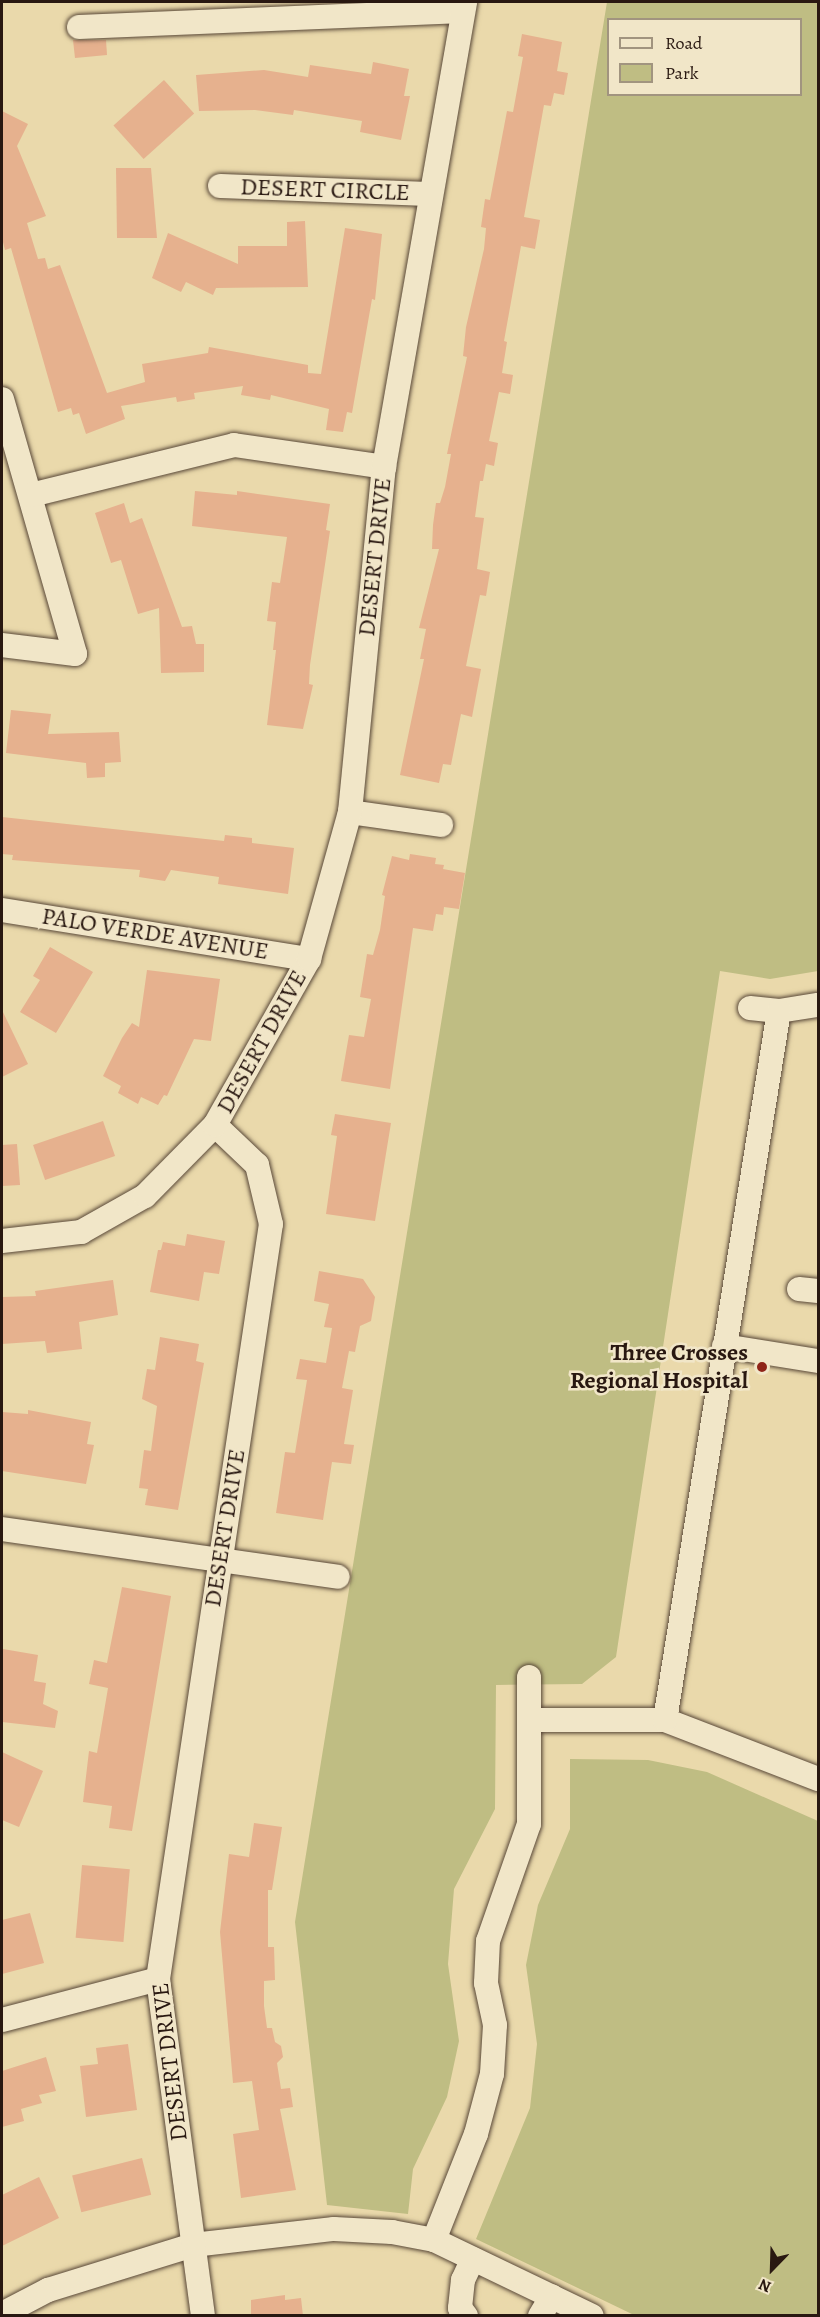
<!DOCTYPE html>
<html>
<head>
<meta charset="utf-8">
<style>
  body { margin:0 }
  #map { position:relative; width:820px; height:2317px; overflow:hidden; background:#ead9ab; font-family:Alegreya,serif }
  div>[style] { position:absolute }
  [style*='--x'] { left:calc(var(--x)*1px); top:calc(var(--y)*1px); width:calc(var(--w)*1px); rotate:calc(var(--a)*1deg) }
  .green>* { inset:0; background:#bfbd83 }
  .building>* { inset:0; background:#e6b18e; transform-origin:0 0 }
  .roads { filter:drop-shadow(0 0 2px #594838) drop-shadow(0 0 2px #594838) }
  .minor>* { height:24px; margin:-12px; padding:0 12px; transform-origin:12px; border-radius:12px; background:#f1e6c8 }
  .dots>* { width:16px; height:16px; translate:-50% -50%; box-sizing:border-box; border:3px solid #f1e6c8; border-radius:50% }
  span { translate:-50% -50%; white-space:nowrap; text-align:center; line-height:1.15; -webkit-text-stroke:5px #f1e6c8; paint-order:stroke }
  .street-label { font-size:24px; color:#291811 }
  .poi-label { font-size:24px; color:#291811; font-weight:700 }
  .right { translate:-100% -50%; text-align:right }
  .frame { position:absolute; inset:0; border:3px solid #291811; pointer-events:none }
  .legend { position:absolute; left:607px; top:18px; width:195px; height:78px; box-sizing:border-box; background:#f1e6c8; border:2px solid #a1947f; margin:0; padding:8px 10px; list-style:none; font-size:18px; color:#291811 }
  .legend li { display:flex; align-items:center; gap:12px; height:30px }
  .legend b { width:30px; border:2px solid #a1947f }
  .north { position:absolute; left:742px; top:2239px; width:60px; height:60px; -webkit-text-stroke:4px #f1e6c8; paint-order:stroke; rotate:203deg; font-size:16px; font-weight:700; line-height:24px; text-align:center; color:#291811 }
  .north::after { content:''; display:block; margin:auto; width:21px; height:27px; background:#291811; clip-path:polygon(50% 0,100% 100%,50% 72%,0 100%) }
</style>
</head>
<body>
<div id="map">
  <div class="green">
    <i style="clip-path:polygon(evenodd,607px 2px,818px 2px,818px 971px,770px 979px,720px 971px,616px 1657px,582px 1684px,496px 1685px,495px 1809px,454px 1889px,448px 1964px,459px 2041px,447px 2097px,413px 2169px,408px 2214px,327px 2205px,295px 1922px,607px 2px,608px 20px,800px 20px,800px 94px,608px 94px,608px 20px)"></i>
    <i style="clip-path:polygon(570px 1759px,648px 1760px,707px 1772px,818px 1821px,818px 2315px,634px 2315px,476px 2239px,530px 2108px,537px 2044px,526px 1965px,538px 1905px,570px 1829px)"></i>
  </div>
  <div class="building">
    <i style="clip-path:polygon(522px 34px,562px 42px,557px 71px,568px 73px,564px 95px,554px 93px,551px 106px,544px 105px,524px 217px,540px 220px,535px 249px,521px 246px,504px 341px,507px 342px,502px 373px,513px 375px,510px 394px,499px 392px,496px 407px,489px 441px,498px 443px,494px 466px,486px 464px,483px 481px,480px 481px,475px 517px,484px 518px,477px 569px,490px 572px,486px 596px,480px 595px,466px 666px,481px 669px,472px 717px,461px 714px,451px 765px,443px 764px,439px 783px,400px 775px,424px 659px,420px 659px,426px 629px,419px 628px,439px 549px,432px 549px,433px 525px,436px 503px,440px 503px,445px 487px,451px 454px,447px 454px,467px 357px,463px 356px,466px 327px,484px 249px,486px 228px,481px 227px,485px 199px,490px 200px,507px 111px,513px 112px,523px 57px,518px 56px)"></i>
    <i style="clip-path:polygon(73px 40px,106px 40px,107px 55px,75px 58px)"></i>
    <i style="clip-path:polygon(373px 62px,409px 69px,404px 96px,410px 96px,401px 140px,360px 132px,362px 121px,294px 110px,293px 115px,255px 110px,199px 111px,196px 75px,264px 70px,308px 77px,310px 65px,371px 74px)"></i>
    <i style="left:164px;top:80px;width:45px;height:68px;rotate:48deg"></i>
    <i style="clip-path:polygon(2px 111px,28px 124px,17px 146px,46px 216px,27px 223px,38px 259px,45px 258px,48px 269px,60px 265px,107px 393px,145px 382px,142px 364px,208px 353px,209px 347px,308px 365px,308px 373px,321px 374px,345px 228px,382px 234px,375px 300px,372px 299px,352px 413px,347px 412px,343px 432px,326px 430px,329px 409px,271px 395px,270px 400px,241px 395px,243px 386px,194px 393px,195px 399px,177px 402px,176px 397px,121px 406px,125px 419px,86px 434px,79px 413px,73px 415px,71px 408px,58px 412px,11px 248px,5px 250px,2px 238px)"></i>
    <i style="clip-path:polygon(116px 168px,151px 168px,157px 238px,117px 238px)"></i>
    <i style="clip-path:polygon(305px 221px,308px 287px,216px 288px,213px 295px,186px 282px,181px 292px,152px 278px,168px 233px,238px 264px,238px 246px,287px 246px,287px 222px)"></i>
    <i style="clip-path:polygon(195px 491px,237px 495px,237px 491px,330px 504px,326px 530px,330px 531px,310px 665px,309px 684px,313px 685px,303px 729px,267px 725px,276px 650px,273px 650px,276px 622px,267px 621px,272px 582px,280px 583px,287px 537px,192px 526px)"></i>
    <i style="clip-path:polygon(124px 503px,130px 523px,142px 518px,182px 627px,192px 626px,196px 644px,204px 644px,204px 672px,161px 673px,159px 608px,138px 614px,121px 560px,111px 563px,95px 513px)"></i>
    <i style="clip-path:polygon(11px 710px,51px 714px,48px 734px,119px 732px,121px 762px,105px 763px,105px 777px,87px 778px,86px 763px,6px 753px)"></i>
    <i style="clip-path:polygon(2px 817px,224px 841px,225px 835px,252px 838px,252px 843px,294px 848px,288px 894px,218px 884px,219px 877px,171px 870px,165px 881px,139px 877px,140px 870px,12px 860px,13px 855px,2px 854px)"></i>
    <i style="clip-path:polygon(410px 854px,436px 858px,435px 864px,444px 865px,443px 869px,465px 873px,459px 909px,444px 907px,443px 915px,436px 914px,433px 931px,413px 928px,390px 1089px,341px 1081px,349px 1035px,364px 1037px,371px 999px,360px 997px,367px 954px,373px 955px,380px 930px,385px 896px,382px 895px,392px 856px,409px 860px)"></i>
    <i style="clip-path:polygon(50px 947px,93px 972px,56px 1033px,20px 1012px,40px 980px,33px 976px)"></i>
    <i style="clip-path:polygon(147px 970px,220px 979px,211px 1041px,194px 1039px,167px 1096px,164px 1095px,158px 1105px,141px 1097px,138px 1104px,118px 1093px,121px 1086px,103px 1076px,122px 1038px,132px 1023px,139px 1027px)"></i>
    <i style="clip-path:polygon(2px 1010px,28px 1064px,2px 1077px)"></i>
    <i style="clip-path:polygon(335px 1114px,391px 1123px,375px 1221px,326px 1214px,337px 1136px,331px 1135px)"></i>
    <i style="left:103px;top:1121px;width:37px;height:74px;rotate:71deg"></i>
    <i style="clip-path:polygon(17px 1144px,20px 1185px,2px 1186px,2px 1145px)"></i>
    <i style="clip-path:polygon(187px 1234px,225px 1241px,219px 1274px,204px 1272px,199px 1301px,150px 1292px,158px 1250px,161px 1250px,163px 1242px,185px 1246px)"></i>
    <i style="clip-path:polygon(319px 1271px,363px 1279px,375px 1297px,371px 1321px,360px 1326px,355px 1352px,349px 1351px,342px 1388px,353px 1390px,344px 1444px,354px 1445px,351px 1464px,332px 1462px,323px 1520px,276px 1513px,285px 1452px,295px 1453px,307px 1380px,296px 1379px,300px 1359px,326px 1363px,332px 1328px,324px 1327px,329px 1304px,314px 1301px)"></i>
    <i style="clip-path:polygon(113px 1280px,118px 1315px,79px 1322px,82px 1349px,47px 1353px,45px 1341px,2px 1344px,2px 1297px,36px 1296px,35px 1291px)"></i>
    <i style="clip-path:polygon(160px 1337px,199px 1344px,196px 1361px,204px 1363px,178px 1510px,145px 1505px,148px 1489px,139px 1488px,144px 1450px,151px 1451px,157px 1406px,142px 1399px,147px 1369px,155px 1370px)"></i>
    <i style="clip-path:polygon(28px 1410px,91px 1422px,87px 1444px,94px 1445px,86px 1484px,2px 1471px,2px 1412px,28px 1414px)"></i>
    <i style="clip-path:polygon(122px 1587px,171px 1596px,132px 1831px,109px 1828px,112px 1806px,83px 1802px,89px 1751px,97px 1753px,108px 1688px,89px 1684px,94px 1660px,107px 1663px)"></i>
    <i style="clip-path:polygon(3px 1649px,38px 1655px,34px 1681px,46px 1683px,43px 1704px,58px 1711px,55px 1728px,2px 1722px)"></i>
    <i style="clip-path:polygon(2px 1752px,43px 1771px,19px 1827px,2px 1820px)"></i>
    <i style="clip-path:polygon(254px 1823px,282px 1827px,272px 1890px,268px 1890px,268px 1947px,274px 1947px,275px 1980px,264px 1981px,264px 2006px,267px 2028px,272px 2028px,275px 2042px,281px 2046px,283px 2057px,277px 2063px,281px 2089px,290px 2088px,293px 2107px,280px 2109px,296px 2190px,241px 2198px,233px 2134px,259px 2130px,252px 2081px,233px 2083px,220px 1932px,229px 1854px,249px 1857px)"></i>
    <i style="left:82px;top:1865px;width:48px;height:73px;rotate:5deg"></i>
    <i style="clip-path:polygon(30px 1913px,44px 1963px,2px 1974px,2px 1920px)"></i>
    <i style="clip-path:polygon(128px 2044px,137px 2110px,86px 2117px,80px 2066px,98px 2064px,96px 2048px)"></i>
    <i style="clip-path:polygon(46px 2057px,56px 2091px,39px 2095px,42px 2103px,21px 2109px,24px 2121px,2px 2127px,2px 2071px)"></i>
    <i style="left:142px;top:2158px;width:38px;height:72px;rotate:76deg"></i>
    <i style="clip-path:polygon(39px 2177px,59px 2218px,2px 2246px,2px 2195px)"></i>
    <i style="clip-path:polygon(285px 2295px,285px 2300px,301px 2298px,303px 2316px,251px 2316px,251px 2300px)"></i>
  </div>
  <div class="roads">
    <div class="minor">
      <i style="--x:79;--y:27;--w:384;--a:-2.4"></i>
      <i style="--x:220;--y:186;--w:209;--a:2.2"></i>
      <i style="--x:2;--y:399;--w:265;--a:74"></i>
      <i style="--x:75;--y:654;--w:74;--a:-173"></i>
      <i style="--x:31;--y:495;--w:209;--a:-13.8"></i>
      <i style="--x:234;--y:445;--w:152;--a:8.3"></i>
      <i style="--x:350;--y:812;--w:92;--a:8.1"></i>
      <i style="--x:2;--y:910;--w:311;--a:9.1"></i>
      <i style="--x:750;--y:1008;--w:29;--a:6"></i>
      <i style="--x:779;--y:1011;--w:39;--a:-9"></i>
      <i style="--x:2;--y:1241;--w:80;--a:-6.5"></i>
      <i style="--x:81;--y:1232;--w:73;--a:-29.4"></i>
      <i style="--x:145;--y:1196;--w:100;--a:-45.4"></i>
      <i style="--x:799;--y:1289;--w:19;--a:6"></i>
      <i style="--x:724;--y:1346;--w:95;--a:9.1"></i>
      <i style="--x:2;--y:1529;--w:339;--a:8.1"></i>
      <i style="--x:532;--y:1720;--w:133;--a:0"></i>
      <i style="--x:665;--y:1720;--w:164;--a:21.1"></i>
      <i style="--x:665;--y:1720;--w:718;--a:-80.87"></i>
      <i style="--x:2;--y:2020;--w:161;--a:-14.7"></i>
      <i style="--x:434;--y:2240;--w:114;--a:-68.4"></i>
      <i style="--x:476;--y:2134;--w:62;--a:-75.1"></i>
      <i style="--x:492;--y:2074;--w:49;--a:-86.5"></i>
      <i style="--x:495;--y:2025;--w:43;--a:-102.1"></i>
      <i style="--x:486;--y:1983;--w:42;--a:-87.3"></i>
      <i style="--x:488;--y:1941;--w:124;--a:-70.7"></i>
      <i style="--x:529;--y:1824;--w:147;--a:-90"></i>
      <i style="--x:2;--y:2314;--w:52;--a:-27.6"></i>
      <i style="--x:48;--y:2290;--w:152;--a:-17.2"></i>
      <i style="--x:193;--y:2245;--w:142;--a:-6.5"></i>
      <i style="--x:334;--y:2229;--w:58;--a:3"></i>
      <i style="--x:392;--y:2232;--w:43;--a:10.8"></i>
      <i style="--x:434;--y:2240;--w:175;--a:25.7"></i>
      <i style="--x:203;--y:2316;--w:340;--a:-97.6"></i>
      <i style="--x:158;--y:1979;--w:763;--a:-81.49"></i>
      <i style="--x:271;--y:1224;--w:61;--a:-103.3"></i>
      <i style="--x:257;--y:1165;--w:58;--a:-136.4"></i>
      <i style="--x:215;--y:1125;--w:191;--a:-60.5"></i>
      <i style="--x:309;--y:959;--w:153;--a:-74.4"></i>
      <i style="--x:350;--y:812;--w:347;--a:-84.4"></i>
      <i style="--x:384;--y:467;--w:472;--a:-80.1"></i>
      <i style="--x:466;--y:2316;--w:10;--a:-127"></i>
      <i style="--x:460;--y:2308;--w:28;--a:-84"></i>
      <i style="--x:463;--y:2280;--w:23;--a:-65"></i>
      <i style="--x:540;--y:2316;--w:23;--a:-59"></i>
    </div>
  </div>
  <div class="dots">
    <i style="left:762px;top:1367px;background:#8f2418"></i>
  </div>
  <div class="street-label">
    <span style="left:325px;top:190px;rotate:2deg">DESERT CIRCLE</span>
    <span style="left:375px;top:557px;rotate:-84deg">DESERT DRIVE</span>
    <span style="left:155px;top:934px;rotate:9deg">PALO VERDE AVENUE</span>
    <span style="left:262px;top:1042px;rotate:-61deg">DESERT DRIVE</span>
    <span style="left:225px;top:1528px;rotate:-81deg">DESERT DRIVE</span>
    <span style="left:170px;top:2062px;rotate:-97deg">DESERT DRIVE</span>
  </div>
  <div class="poi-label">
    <span class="right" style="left:748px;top:1367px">Three Crosses<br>Regional Hospital</span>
  </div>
  <div class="frame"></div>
  <ul class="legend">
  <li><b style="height:8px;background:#f1e6c8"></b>Road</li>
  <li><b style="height:16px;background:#bfbd83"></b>Park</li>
  </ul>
  <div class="north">N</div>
</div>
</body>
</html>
